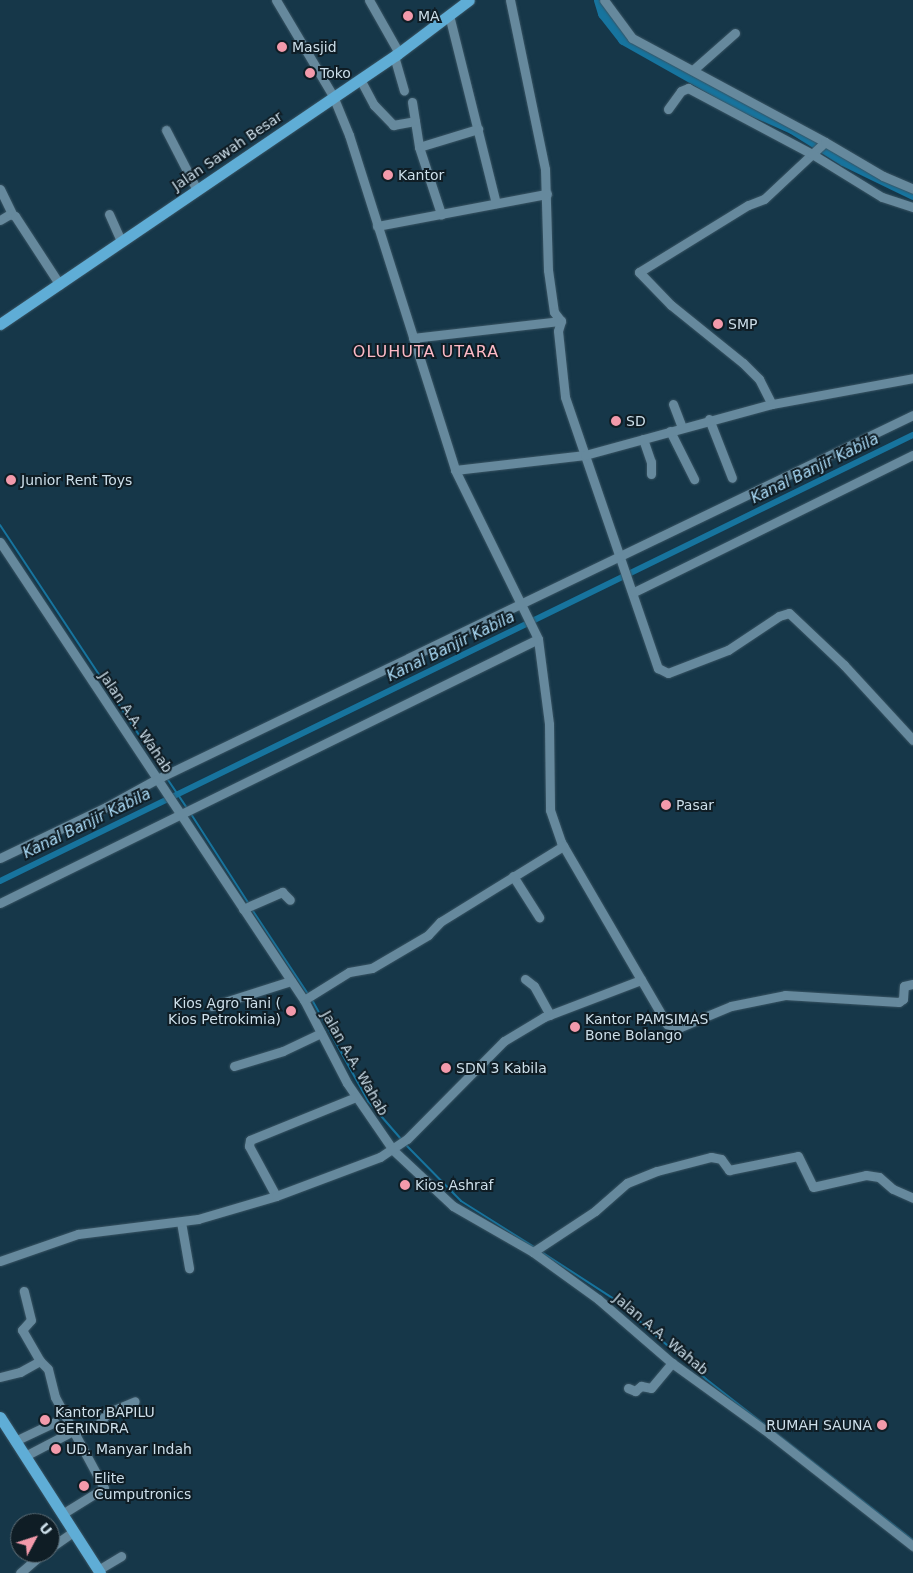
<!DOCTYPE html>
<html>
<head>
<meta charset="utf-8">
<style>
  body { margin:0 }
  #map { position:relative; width:913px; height:1573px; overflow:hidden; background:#163749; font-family:"DejaVu Sans",sans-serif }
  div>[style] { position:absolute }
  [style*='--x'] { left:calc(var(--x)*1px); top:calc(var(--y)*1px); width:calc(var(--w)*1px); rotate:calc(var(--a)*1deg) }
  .stream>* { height:2px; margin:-1px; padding:0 1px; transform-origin:1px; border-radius:1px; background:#17749e }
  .canal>* { height:6px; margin:-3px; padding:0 3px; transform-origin:3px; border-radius:3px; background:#17749e }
  .river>* { height:11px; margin:-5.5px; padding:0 5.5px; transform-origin:5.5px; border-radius:5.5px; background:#17749e }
  .roads { filter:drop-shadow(0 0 1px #395463) drop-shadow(0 0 1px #395463) }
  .minor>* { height:9px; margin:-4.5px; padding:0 4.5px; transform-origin:4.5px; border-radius:4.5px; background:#66899d }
  .major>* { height:11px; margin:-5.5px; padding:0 5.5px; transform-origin:5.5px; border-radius:5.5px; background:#5fadd6 }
  .dots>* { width:14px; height:14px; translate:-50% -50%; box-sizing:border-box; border:2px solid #0f1d25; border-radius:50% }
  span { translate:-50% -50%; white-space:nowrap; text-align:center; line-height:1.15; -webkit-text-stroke:4px #0f1d25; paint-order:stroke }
  .poi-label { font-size:14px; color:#cddfea }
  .left { translate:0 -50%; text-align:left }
  .right { translate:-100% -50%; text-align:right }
  .street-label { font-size:14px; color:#cddfea }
  .water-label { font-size:15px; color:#aadbf7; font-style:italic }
  .quarter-label { font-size:16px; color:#febac6; letter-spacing:1px }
  .north { position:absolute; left:10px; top:1513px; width:50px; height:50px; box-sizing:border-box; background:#0f1d25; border:1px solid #5b6b74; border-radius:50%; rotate:50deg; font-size:14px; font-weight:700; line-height:20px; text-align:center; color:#cddfea }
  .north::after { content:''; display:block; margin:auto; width:18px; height:22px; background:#f39aab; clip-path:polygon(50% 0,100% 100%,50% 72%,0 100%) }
</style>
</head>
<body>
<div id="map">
  <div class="stream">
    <i style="--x:0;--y:525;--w:297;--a:56.5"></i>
    <i style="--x:166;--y:777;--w:37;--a:56"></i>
    <i style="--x:191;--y:814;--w:107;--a:57.2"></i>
    <i style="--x:251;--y:908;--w:103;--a:56.5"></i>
    <i style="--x:311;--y:998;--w:118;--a:61"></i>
    <i style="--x:368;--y:1101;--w:50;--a:49"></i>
    <i style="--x:405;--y:1144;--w:80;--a:45.5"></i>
    <i style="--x:461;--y:1201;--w:86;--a:32.2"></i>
    <i style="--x:540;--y:1251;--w:88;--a:33"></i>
    <i style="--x:614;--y:1299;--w:122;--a:41"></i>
    <i style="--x:706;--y:1379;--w:262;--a:37.9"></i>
  </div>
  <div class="canal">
    <i style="--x:0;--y:881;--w:1016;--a:-26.04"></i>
  </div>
  <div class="river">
    <i style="--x:599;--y:0;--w:14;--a:73"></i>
    <i style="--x:603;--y:13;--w:33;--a:52"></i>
    <i style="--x:623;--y:39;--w:137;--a:29.4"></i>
    <i style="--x:742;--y:106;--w:55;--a:23.7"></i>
    <i style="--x:792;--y:128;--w:60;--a:32.1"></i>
    <i style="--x:843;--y:160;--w:78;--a:25.9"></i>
  </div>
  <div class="roads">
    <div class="minor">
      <i style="--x:276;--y:0;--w:112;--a:59.3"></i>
      <i style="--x:333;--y:96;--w:42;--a:67.7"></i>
      <i style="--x:349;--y:135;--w:351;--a:72.4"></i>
      <i style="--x:455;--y:470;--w:188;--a:63.8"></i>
      <i style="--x:538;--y:639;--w:86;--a:82.6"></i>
      <i style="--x:549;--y:724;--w:86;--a:89.3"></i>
      <i style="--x:550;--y:810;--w:34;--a:71"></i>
      <i style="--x:561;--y:842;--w:211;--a:59.8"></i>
      <i style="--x:667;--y:1024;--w:12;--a:20"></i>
      <i style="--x:678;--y:1028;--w:57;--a:-22.5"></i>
      <i style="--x:731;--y:1006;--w:55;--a:-11.5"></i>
      <i style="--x:785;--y:995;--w:114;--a:3.5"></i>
      <i style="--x:899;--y:1002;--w:5;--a:-37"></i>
      <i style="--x:903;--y:999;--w:13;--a:-86"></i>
      <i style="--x:904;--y:986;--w:9;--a:-13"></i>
      <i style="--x:369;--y:0;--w:61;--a:60.5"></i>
      <i style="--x:510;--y:0;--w:173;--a:78.3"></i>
      <i style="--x:545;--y:169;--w:101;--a:88.3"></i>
      <i style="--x:548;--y:270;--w:42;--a:81.9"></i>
      <i style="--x:554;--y:312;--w:11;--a:52"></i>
      <i style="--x:561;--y:321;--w:10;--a:107"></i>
      <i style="--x:558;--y:331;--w:66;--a:83.9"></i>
      <i style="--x:565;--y:397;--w:287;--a:71.1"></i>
      <i style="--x:658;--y:668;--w:11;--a:27"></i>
      <i style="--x:668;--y:673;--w:64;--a:-21"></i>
      <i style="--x:728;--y:650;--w:61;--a:-33.7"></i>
      <i style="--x:779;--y:616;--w:10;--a:-17"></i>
      <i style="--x:789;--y:613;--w:76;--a:43.4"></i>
      <i style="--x:844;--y:665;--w:102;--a:47.4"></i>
      <i style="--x:604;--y:0;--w:47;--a:53.6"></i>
      <i style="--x:632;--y:38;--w:219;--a:28.3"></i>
      <i style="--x:825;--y:142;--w:83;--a:136.9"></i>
      <i style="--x:764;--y:199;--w:17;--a:159"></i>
      <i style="--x:748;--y:205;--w:128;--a:148.4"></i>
      <i style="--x:639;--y:272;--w:46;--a:45.9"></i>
      <i style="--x:671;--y:305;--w:92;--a:38.9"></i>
      <i style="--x:743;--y:363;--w:23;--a:45"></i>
      <i style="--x:759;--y:379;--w:28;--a:63"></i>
      <i style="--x:449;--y:15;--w:194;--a:76"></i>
      <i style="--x:394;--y:56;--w:36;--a:74"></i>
      <i style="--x:693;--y:70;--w:56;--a:-41.4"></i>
      <i style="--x:360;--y:79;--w:30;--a:62"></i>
      <i style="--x:374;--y:105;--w:28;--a:46"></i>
      <i style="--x:393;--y:125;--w:22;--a:-10"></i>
      <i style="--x:415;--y:121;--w:26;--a:81"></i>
      <i style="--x:419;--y:147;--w:71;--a:71.8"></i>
      <i style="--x:412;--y:102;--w:19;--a:81"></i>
      <i style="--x:668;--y:109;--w:22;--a:-54"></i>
      <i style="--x:681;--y:91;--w:8;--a:-23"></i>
      <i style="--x:688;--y:88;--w:140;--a:28"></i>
      <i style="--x:812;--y:154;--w:82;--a:31.6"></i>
      <i style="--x:882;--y:197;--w:33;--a:18"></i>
      <i style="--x:166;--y:130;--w:68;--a:62.7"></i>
      <i style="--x:825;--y:142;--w:67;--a:30.4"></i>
      <i style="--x:883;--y:176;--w:33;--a:23"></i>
      <i style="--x:419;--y:147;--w:62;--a:-17"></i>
      <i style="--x:0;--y:189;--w:28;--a:64"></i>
      <i style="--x:109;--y:214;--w:30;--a:66"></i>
      <i style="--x:0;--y:220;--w:12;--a:-31"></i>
      <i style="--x:10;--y:214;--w:5;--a:22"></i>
      <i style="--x:15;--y:216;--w:82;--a:56.9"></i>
      <i style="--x:377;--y:226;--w:173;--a:-10.7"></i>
      <i style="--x:413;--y:338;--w:149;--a:-6.6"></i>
      <i style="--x:673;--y:404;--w:25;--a:69"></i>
      <i style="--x:709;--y:419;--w:63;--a:68.7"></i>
      <i style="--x:670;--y:431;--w:54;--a:63.4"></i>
      <i style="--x:643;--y:439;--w:24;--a:71"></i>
      <i style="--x:651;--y:462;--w:12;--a:90"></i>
      <i style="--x:455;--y:470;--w:131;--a:-6.6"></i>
      <i style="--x:585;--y:455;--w:194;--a:-15.3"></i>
      <i style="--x:772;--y:404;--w:143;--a:-10.4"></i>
      <i style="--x:0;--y:542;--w:550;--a:56.43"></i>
      <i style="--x:304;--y:1000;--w:93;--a:62.6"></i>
      <i style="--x:347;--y:1083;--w:81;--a:55.5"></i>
      <i style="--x:393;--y:1150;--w:82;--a:43"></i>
      <i style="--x:453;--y:1206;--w:92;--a:29.9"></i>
      <i style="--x:533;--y:1252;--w:80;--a:35.9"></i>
      <i style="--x:598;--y:1299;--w:98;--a:40.9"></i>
      <i style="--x:672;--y:1363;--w:121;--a:35.9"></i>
      <i style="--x:770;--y:1434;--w:182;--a:38.1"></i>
      <i style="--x:634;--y:592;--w:311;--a:-26.2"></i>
      <i style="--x:0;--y:858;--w:118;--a:-25.7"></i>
      <i style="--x:106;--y:807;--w:58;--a:-28.8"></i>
      <i style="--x:157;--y:779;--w:839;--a:-25.71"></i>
      <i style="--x:513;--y:876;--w:49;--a:57.6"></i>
      <i style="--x:0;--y:903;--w:599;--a:-26.14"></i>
      <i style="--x:243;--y:909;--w:43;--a:-23.6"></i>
      <i style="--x:282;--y:892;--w:11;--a:45"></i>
      <i style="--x:525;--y:979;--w:11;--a:38"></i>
      <i style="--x:534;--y:986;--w:33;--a:61"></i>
      <i style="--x:304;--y:1000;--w:53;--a:-31.9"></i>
      <i style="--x:349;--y:972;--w:23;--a:-10"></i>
      <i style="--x:372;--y:968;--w:65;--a:-30.5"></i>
      <i style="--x:428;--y:935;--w:18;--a:-47"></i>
      <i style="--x:440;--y:922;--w:145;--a:-31.7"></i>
      <i style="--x:212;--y:1006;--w:83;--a:-17.6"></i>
      <i style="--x:234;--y:1066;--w:51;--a:-17"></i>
      <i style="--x:283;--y:1051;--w:42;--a:-25.3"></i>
      <i style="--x:276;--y:1196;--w:57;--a:-118.4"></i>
      <i style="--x:249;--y:1146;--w:6;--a:-81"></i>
      <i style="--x:250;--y:1140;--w:114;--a:-22.1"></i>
      <i style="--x:181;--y:1222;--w:47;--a:80.1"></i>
      <i style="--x:533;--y:1252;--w:74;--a:-33.5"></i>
      <i style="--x:595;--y:1211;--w:43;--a:-41.2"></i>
      <i style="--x:627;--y:1183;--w:32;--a:-22"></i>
      <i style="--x:657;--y:1171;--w:56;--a:-14.5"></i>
      <i style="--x:711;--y:1157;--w:10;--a:11"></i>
      <i style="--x:721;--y:1159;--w:14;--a:54"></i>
      <i style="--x:729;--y:1170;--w:70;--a:-11.5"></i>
      <i style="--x:798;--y:1156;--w:34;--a:64"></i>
      <i style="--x:813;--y:1187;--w:54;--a:-12.8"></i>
      <i style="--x:866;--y:1175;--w:13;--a:9"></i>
      <i style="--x:879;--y:1177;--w:18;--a:41"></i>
      <i style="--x:893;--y:1189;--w:22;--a:24"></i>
      <i style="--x:0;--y:1261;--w:83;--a:-19.1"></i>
      <i style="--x:78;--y:1234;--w:121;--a:-7.1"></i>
      <i style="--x:198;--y:1219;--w:81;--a:-16.4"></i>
      <i style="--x:276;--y:1196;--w:111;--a:-20.6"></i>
      <i style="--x:380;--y:1157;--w:32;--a:-34"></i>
      <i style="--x:407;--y:1139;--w:138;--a:-45.3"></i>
      <i style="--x:504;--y:1041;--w:47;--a:-31"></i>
      <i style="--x:544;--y:1017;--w:104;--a:-20.9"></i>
      <i style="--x:40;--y:1361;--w:11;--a:45"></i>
      <i style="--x:48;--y:1369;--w:29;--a:76"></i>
      <i style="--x:55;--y:1397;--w:103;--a:61.7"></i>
      <i style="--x:104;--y:1488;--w:49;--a:148.2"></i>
      <i style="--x:0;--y:1377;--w:21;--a:-14"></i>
      <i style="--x:20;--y:1372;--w:23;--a:-29"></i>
      <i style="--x:40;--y:1361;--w:36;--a:-120"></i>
      <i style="--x:22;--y:1330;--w:13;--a:-48"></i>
      <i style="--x:31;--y:1320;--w:30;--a:-104"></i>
      <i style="--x:628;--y:1388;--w:8;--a:23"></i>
      <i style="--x:635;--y:1391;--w:8;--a:-40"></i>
      <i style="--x:641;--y:1386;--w:10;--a:11"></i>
      <i style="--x:651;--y:1388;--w:33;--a:-50"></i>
      <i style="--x:15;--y:1441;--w:44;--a:-25.4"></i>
      <i style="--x:25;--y:1456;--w:54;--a:-27.5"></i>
      <i style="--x:73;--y:1431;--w:26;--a:-13"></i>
      <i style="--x:98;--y:1425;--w:15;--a:-53"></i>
      <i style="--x:107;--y:1413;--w:30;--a:-23"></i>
      <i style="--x:50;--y:1548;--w:28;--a:-35"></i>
      <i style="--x:98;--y:1570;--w:27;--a:-31"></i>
      <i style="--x:20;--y:1573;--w:30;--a:-41"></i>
    </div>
    <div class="major">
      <i style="--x:0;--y:324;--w:479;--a:-34.2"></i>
      <i style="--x:396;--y:55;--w:91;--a:-37"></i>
      <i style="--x:0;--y:1417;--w:185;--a:57.3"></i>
    </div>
  </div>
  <div class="dots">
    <i style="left:408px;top:16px;background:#f39aab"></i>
    <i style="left:282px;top:47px;background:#f39aab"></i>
    <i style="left:310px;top:73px;background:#f39aab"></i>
    <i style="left:388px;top:175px;background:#f39aab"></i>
    <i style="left:718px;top:324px;background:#f39aab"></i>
    <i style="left:616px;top:421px;background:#f39aab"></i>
    <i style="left:11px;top:480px;background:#f39aab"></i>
    <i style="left:666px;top:805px;background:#f39aab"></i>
    <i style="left:291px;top:1011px;background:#f39aab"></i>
    <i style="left:575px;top:1027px;background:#f39aab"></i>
    <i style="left:446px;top:1068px;background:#f39aab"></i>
    <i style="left:405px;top:1185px;background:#f39aab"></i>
    <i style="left:45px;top:1420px;background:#f39aab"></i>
    <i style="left:882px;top:1425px;background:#f39aab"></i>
    <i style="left:56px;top:1449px;background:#f39aab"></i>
    <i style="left:84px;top:1486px;background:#f39aab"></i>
  </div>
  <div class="poi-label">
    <span class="left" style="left:418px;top:16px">MA</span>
    <span class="left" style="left:292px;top:47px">Masjid</span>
    <span class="left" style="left:320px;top:73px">Toko</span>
    <span class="left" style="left:398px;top:175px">Kantor</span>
    <span class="left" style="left:728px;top:324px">SMP</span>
    <span class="left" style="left:626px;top:421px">SD</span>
    <span class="left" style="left:21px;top:480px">Junior Rent Toys</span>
    <span class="left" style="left:676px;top:805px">Pasar</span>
    <span class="right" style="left:281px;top:1011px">Kios Agro Tani (<br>Kios Petrokimia)</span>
    <span class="left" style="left:585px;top:1027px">Kantor PAMSIMAS<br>Bone Bolango</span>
    <span class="left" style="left:456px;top:1068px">SDN 3 Kabila</span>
    <span class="left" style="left:415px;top:1185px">Kios Ashraf</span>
    <span class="left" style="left:55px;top:1420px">Kantor BAPILU<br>GERINDRA</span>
    <span class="right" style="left:872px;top:1425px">RUMAH SAUNA</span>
    <span class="left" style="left:66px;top:1449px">UD. Manyar Indah</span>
    <span class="left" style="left:94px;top:1486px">Elite<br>Cumputronics</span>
  </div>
  <div class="street-label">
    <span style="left:227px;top:151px;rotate:-34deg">Jalan Sawah Besar</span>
    <span style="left:136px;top:722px;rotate:56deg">Jalan A.A. Wahab</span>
    <span style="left:355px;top:1063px;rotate:60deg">Jalan A.A. Wahab</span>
    <span style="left:661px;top:1334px;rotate:40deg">Jalan A.A. Wahab</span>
  </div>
  <div class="water-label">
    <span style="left:815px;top:469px;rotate:-26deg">Kanal Banjir Kabila</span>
    <span style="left:451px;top:647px;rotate:-26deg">Kanal Banjir Kabila</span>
    <span style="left:87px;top:824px;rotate:-26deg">Kanal Banjir Kabila</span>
  </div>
  <div class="quarter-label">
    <span style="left:426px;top:352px">OLUHUTA UTARA</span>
  </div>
  <div class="north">U</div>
</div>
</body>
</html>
